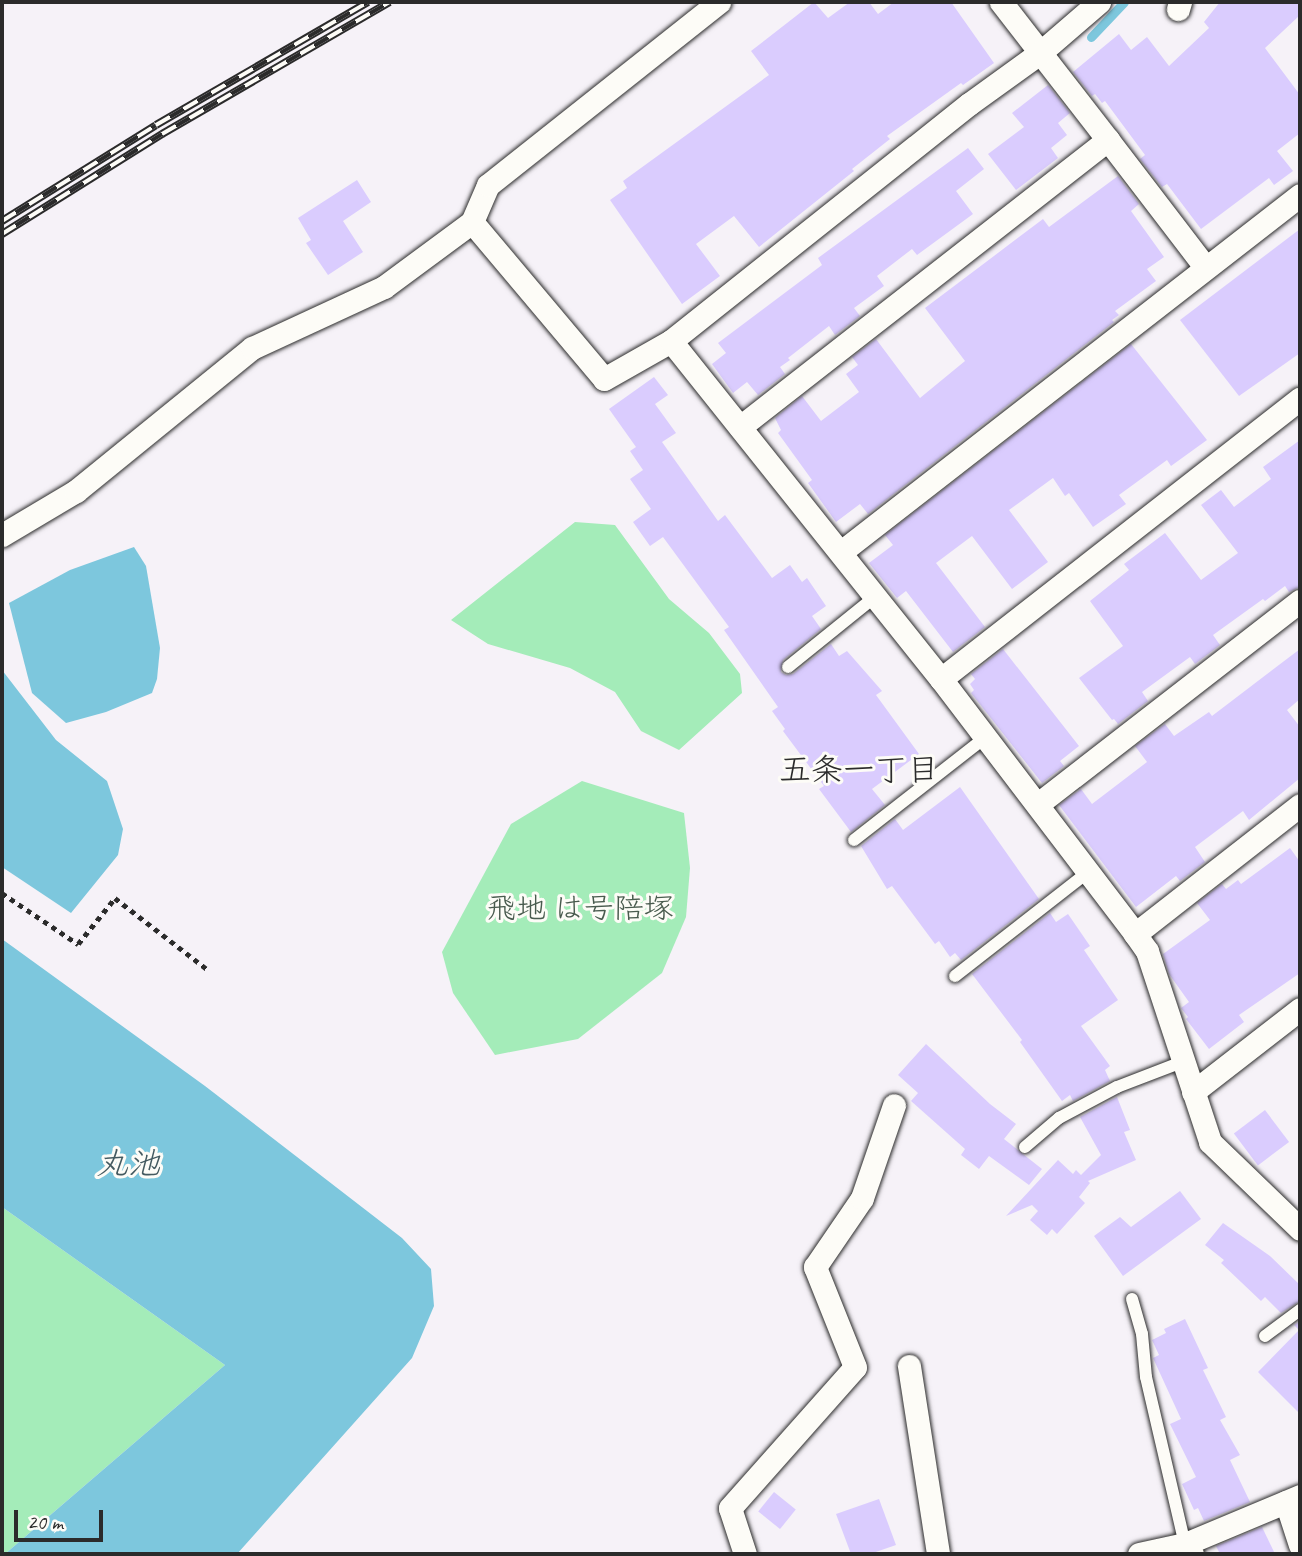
<!DOCTYPE html>
<html>
<head>
<meta charset="utf-8">
<style>
  body { margin:0 }
  #map { position:relative; width:1302px; height:1556px; overflow:hidden; background:#f6f2f8; font-family:Caveat,"Klee One",sans-serif }
  div>[style] { position:absolute }
  [style*='--x'] { left:calc(var(--x)*1px); top:calc(var(--y)*1px); width:calc(var(--w)*1px); rotate:calc(var(--a)*1deg) }
  .green>* { inset:0; background:#a4ecb9 }
  .water>* { inset:0; background:#7dc7dd }
  .stream>* { height:9px; margin:-4.5px; padding:0 4.5px; transform-origin:4.5px; border-radius:4.5px; background:#7dc7dd }
  .building>* { inset:0; background:#daccfe; transform-origin:0 0 }
  .path>* { height:4.5px; margin-top:-2.25px; transform-origin:0; background:repeating-linear-gradient(90deg,#2b2b2b 0 5px,transparent 0 10px) }
  .roads { filter:drop-shadow(0 0 2px #2b2b2b) drop-shadow(0 0 2px #2b2b2b) }
  .service>* { height:12px; margin:-6px; padding:0 6px; transform-origin:6px; border-radius:6px; background:#fdfcf7 }
  .minor>* { height:23px; margin:-11.5px; padding:0 11.5px; transform-origin:11.5px; border-radius:11.5px; background:#fdfcf7 }
  .rail>* { height:8px; margin-top:-4px; transform-origin:0; background:repeating-linear-gradient(90deg,#fdfcf7 0 16px,#2b2b2b 0 32px); box-sizing:border-box; border-block:2px solid #2b2b2b }
  span { translate:-50% -50%; white-space:nowrap; text-align:center; line-height:1.15; -webkit-text-stroke:6px #fdfcf7; paint-order:stroke }
  .park-label { font-size:30px; color:#495b4e }
  .neighbourhood-label { font-size:32px; color:#2b2b2b }
  .water-label { font-size:32px; color:#445a60; font-style:italic }
  .frame { position:absolute; inset:0; border:4px solid #2b2b2b; pointer-events:none }
  .scale { position:absolute; left:14px; top:1510px; width:89px; height:32px; box-sizing:border-box; border:4px solid #2b2b2b; border-top:0; padding-left:9px; font-size:21px; line-height:24px; white-space:nowrap; color:#2b2b2b; -webkit-text-stroke:5px #fdfcf7; paint-order:stroke }
</style>
</head>
<body>
<div id="map">
  <div class="green">
    <i style="clip-path:polygon(575px 522px,615px 525px,669px 599px,709px 633px,740px 674px,742px 693px,679px 750px,641px 731px,615px 692px,570px 668px,488px 644px,451px 620px)"></i>
    <i style="clip-path:polygon(582px 781px,684px 813px,690px 868px,686px 917px,662px 973px,578px 1039px,495px 1055px,453px 993px,442px 952px,511px 824px)"></i>
    <i style="clip-path:polygon(2px 1207px,225px 1365px,5px 1554px,2px 1554px)"></i>
  </div>
  <div class="water">
    <i style="clip-path:polygon(134px 547px,146px 566px,160px 648px,157px 679px,152px 693px,106px 712px,66px 723px,32px 693px,9px 603px,70px 570px)"></i>
    <i style="clip-path:polygon(2px 670px,56px 740px,107px 781px,123px 829px,118px 855px,71px 913px,2px 867px)"></i>
    <i style="clip-path:polygon(2px 939px,205px 1086px,402px 1238px,431px 1269px,434px 1306px,412px 1358px,237px 1554px,5px 1554px,225px 1365px,2px 1207px)"></i>
  </div>
  <div class="stream">
    <i style="--x:1091;--y:37;--w:48;--a:-46.7"></i>
  </div>
  <div class="building">
    <i style="clip-path:polygon(814px 2px,828px 18px,850px 2px,869px 2px,878px 14px,894px 2px,951px 2px,994px 63px,963px 85px,961px 83px,887px 136px,890px 139px,852px 169px,854px 171px,759px 247px,734px 216px,696px 244px,720px 276px,682px 304px,610px 200px,627px 188px,623px 181px,769px 75px,751px 51px)"></i>
    <i style="clip-path:polygon(1220px 2px,1300px 2px,1300px 15px,1265px 48px,1300px 95px,1300px 133px,1277px 151px,1293px 171px,1274px 185px,1269px 178px,1201px 229px,1167px 184px,1162px 187px,1140px 159px,1145px 155px,1105px 101px,1102px 103px,1095px 94px,1092px 96px,1073px 72px,1119px 34px,1131px 50px,1147px 37px,1169px 66px,1209px 28px,1204px 22px)"></i>
    <i style="clip-path:polygon(1048px 85px,1070px 113px,1058px 123px,1067px 135px,1051px 148px,1058px 158px,1016px 190px,988px 154px,1024px 127px,1012px 113px)"></i>
    <i style="clip-path:polygon(968px 148px,984px 169px,956px 191px,973px 214px,917px 255px,912px 249px,877px 276px,884px 286px,854px 308px,860px 316px,835px 335px,829px 326px,788px 358px,790px 360px,780px 367px,785px 374px,758px 395px,747px 382px,733px 393px,712px 364px,726px 353px,718px 343px,822px 265px,818px 258px)"></i>
    <i style="clip-path:polygon(1118px 176px,1139px 204px,1131px 211px,1164px 257px,1147px 269px,1156px 281px,1115px 311px,1119px 315px,1112px 320px,1114px 322px,868px 514px,860px 504px,836px 522px,808px 483px,812px 480px,778px 433px,781px 430px,775px 418px,802px 396px,821px 421px,859px 392px,846px 374px,858px 365px,852px 357px,876px 339px,920px 398px,965px 361px,925px 308px,1043px 219px,1049px 227px)"></i>
    <i style="clip-path:polygon(357px 180px,371px 202px,343px 221px,363px 252px,328px 275px,306px 243px,311px 240px,298px 218px)"></i>
    <i style="clip-path:polygon(1300px 229px,1300px 353px,1239px 396px,1180px 320px)"></i>
    <i style="clip-path:polygon(1131px 344px,1207px 440px,1171px 466px,1167px 460px,1119px 495px,1126px 504px,1093px 527px,1069px 493px,1065px 496px,1053px 478px,1009px 510px,1048px 562px,1012px 589px,972px 536px,936px 563px,985px 627px,953px 652px,906px 591px,897px 598px,869px 563px,893px 545px,885px 535px)"></i>
    <i style="clip-path:polygon(654px 377px,668px 395px,655px 404px,676px 433px,662px 442px,718px 521px,725px 515px,772px 578px,790px 565px,802px 582px,807px 578px,826px 606px,812px 616px,821px 629px,783px 660px,781px 672px,786px 675px,793px 674px,831px 644px,839px 656px,847px 651px,882px 691px,876px 695px,919px 754px,872px 789px,885px 805px,851px 832px,819px 789px,824px 786px,783px 731px,785px 729px,772px 711px,778px 707px,724px 630px,729px 627px,663px 537px,650px 546px,633px 522px,651px 509px,630px 479px,643px 470px,630px 451px,636px 447px,609px 409px)"></i>
    <i style="clip-path:polygon(1300px 440px,1300px 587px,1289px 592px,1285px 586px,1265px 601px,1263px 599px,1213px 635px,1220px 645px,1195px 664px,1190px 657px,1142px 692px,1148px 701px,1118px 724px,1114px 719px,1112px 720px,1079px 678px,1123px 646px,1090px 601px,1129px 570px,1124px 564px,1165px 533px,1201px 580px,1238px 553px,1201px 505px,1221px 490px,1234px 507px,1271px 479px,1263px 467px)"></i>
    <i style="clip-path:polygon(1003px 649px,1079px 746px,1060px 761px,1064px 766px,1042px 783px,971px 693px,974px 690px,970px 684px,975px 679px,971px 674px)"></i>
    <i style="clip-path:polygon(1300px 649px,1300px 699px,1287px 710px,1300px 727px,1300px 778px,1249px 820px,1243px 811px,1195px 847px,1205px 862px,1180px 881px,1176px 876px,1136px 907px,1059px 805px,1081px 789px,1092px 804px,1147px 762px,1135px 746px,1165px 724px,1174px 736px,1209px 712px,1212px 716px)"></i>
    <i style="clip-path:polygon(960px 787px,1039px 899px,961px 960px,955px 953px,950px 957px,939px 941px,935px 944px,892px 886px,887px 889px,861px 846px,895px 819px,903px 830px)"></i>
    <i style="clip-path:polygon(1290px 848px,1300px 862px,1300px 973px,1239px 1015px,1244px 1022px,1209px 1049px,1186px 1019px,1188px 1017px,1181px 1008px,1189px 1002px,1169px 974px,1163px 954px,1210px 920px,1197px 903px,1222px 884px,1226px 889px,1238px 880px,1241px 884px)"></i>
    <i style="clip-path:polygon(1050px 913px,1056px 922px,1068px 914px,1090px 946px,1084px 950px,1118px 1000px,1081px 1026px,1110px 1066px,1105px 1070px,1110px 1081px,1073px 1101px,1070px 1095px,1062px 1101px,1020px 1042px,1022px 1040px,972px 974px)"></i>
    <i style="clip-path:polygon(926px 1044px,990px 1104px,1016px 1124px,1004px 1139px,1042px 1169px,1029px 1185px,989px 1156px,979px 1169px,961px 1155px,965px 1149px,911px 1101px,918px 1093px,898px 1075px)"></i>
    <i style="clip-path:polygon(1117px 1097px,1130px 1130px,1124px 1132px,1136px 1160px,1088px 1181px,1090px 1183px,1079px 1197px,1085px 1203px,1057px 1234px,1052px 1229px,1047px 1235px,1030px 1220px,1038px 1211px,1032px 1205px,1006px 1216px,1058px 1160px,1073px 1174px,1076px 1170px,1081px 1175px,1101px 1155px,1080px 1117px)"></i>
    <i style="left:1265px;top:1110px;width:40px;height:39px;rotate:53deg"></i>
    <i style="clip-path:polygon(1180px 1191px,1201px 1219px,1123px 1276px,1094px 1236px,1120px 1217px,1131px 1227px)"></i>
    <i style="clip-path:polygon(1223px 1223px,1270px 1256px,1300px 1285px,1300px 1301px,1281px 1313px,1265px 1297px,1261px 1301px,1221px 1263px,1224px 1260px,1205px 1245px)"></i>
    <i style="clip-path:polygon(1185px 1319px,1208px 1368px,1203px 1370px,1226px 1417px,1220px 1420px,1240px 1455px,1230px 1460px,1250px 1502px,1204px 1521px,1198px 1508px,1194px 1510px,1182px 1484px,1196px 1477px,1170px 1424px,1181px 1419px,1153px 1358px,1159px 1355px,1152px 1340px,1166px 1333px,1164px 1329px)"></i>
    <i style="clip-path:polygon(1300px 1321px,1300px 1414px,1258px 1372px,1299px 1330px,1294px 1325px)"></i>
    <i style="left:774px;top:1492px;width:28px;height:25px;rotate:39deg"></i>
    <i style="clip-path:polygon(879px 1499px,896px 1545px,870px 1554px,851px 1554px,836px 1514px)"></i>
    <i style="clip-path:polygon(1262px 1527px,1275px 1554px,1220px 1554px,1216px 1546px)"></i>
  </div>
  <div class="path">
    <i style="--x:2;--y:893;--w:92;--a:33.9"></i>
    <i style="--x:78;--y:944;--w:59;--a:-51.2"></i>
    <i style="--x:115;--y:898;--w:116;--a:37.7"></i>
  </div>
  <div class="roads">
    <div class="service">
      <i style="--x:788;--y:667;--w:113;--a:-38.9"></i>
      <i style="--x:854;--y:840;--w:167;--a:-38"></i>
      <i style="--x:955;--y:976;--w:167;--a:-38"></i>
      <i style="--x:1025;--y:1147;--w:45;--a:-40.5"></i>
      <i style="--x:1059;--y:1118;--w:66;--a:-28.1"></i>
      <i style="--x:1117;--y:1087;--w:70;--a:-21"></i>
      <i style="--x:1132;--y:1299;--w:36;--a:74"></i>
      <i style="--x:1142;--y:1334;--w:43;--a:84.7"></i>
      <i style="--x:1146;--y:1377;--w:171;--a:76.9"></i>
      <i style="--x:1265;--y:1336;--w:44;--a:-36.6"></i>
    </div>
    <div class="minor">
      <i style="--x:1001;--y:2;--w:175;--a:52.2"></i>
      <i style="--x:1178;--y:9;--w:7;--a:-74"></i>
      <i style="--x:472;--y:222;--w:205;--a:49.9"></i>
      <i style="--x:604;--y:379;--w:77;--a:-29.6"></i>
      <i style="--x:671;--y:341;--w:381;--a:-38.5"></i>
      <i style="--x:969;--y:104;--w:89;--a:-35.8"></i>
      <i style="--x:1041;--y:52;--w:77;--a:-40.8"></i>
      <i style="--x:671;--y:341;--w:433;--a:51.4"></i>
      <i style="--x:941;--y:679;--w:320;--a:52.7"></i>
      <i style="--x:1135;--y:934;--w:21;--a:55"></i>
      <i style="--x:1147;--y:951;--w:201;--a:71.7"></i>
      <i style="--x:1210;--y:1142;--w:125;--a:44"></i>
      <i style="--x:740;--y:427;--w:467;--a:-38"></i>
      <i style="--x:1108;--y:140;--w:160;--a:52.6"></i>
      <i style="--x:2;--y:535;--w:86;--a:-30.7"></i>
      <i style="--x:76;--y:491;--w:227;--a:-39.1"></i>
      <i style="--x:252;--y:348;--w:145;--a:-24.8"></i>
      <i style="--x:384;--y:287;--w:109;--a:-36.5"></i>
      <i style="--x:472;--y:222;--w:40;--a:-66.6"></i>
      <i style="--x:488;--y:185;--w:295;--a:-38.4"></i>
      <i style="--x:841;--y:552;--w:581;--a:-37.87"></i>
      <i style="--x:941;--y:679;--w:455;--a:-38"></i>
      <i style="--x:1038;--y:804;--w:331;--a:-37.8"></i>
      <i style="--x:1135;--y:934;--w:209;--a:-38"></i>
      <i style="--x:1193;--y:1092;--w:135;--a:-37.8"></i>
      <i style="--x:909;--y:1366;--w:190;--a:81.2"></i>
      <i style="--x:1286;--y:1502;--w:45;--a:72"></i>
      <i style="--x:1185;--y:1544;--w:125;--a:-22.7"></i>
      <i style="--x:745;--y:1554;--w:48;--a:-108.1"></i>
      <i style="--x:730;--y:1508;--w:188;--a:-48.4"></i>
      <i style="--x:855;--y:1367;--w:108;--a:-111.8"></i>
      <i style="--x:815;--y:1267;--w:83;--a:-55.7"></i>
      <i style="--x:862;--y:1198;--w:98;--a:-71"></i>
      <i style="--x:1139;--y:1554;--w:47;--a:-12.3"></i>
      <i style="--x:1185;--y:1544;--w:12;--a:55"></i>
    </div>
  </div>
  <div class="rail">
    <i style="--x:2;--y:221;--w:181;--a:-31.9"></i>
    <i style="--x:156;--y:125;--w:245;--a:-30.1"></i>
    <i style="--x:2;--y:234;--w:189;--a:-32"></i>
    <i style="--x:162;--y:134;--w:263;--a:-30.1"></i>
  </div>
  <div class="park-label">
    <span style="left:580px;top:908px">飛地 は号陪塚</span>
  </div>
  <div class="neighbourhood-label">
    <span style="left:859px;top:770px">五条一丁目</span>
  </div>
  <div class="water-label">
    <span style="left:128px;top:1164px">丸池</span>
  </div>
  <div class="frame"></div>
  <div class="scale">20 m</div>
</div>
</body>
</html>
